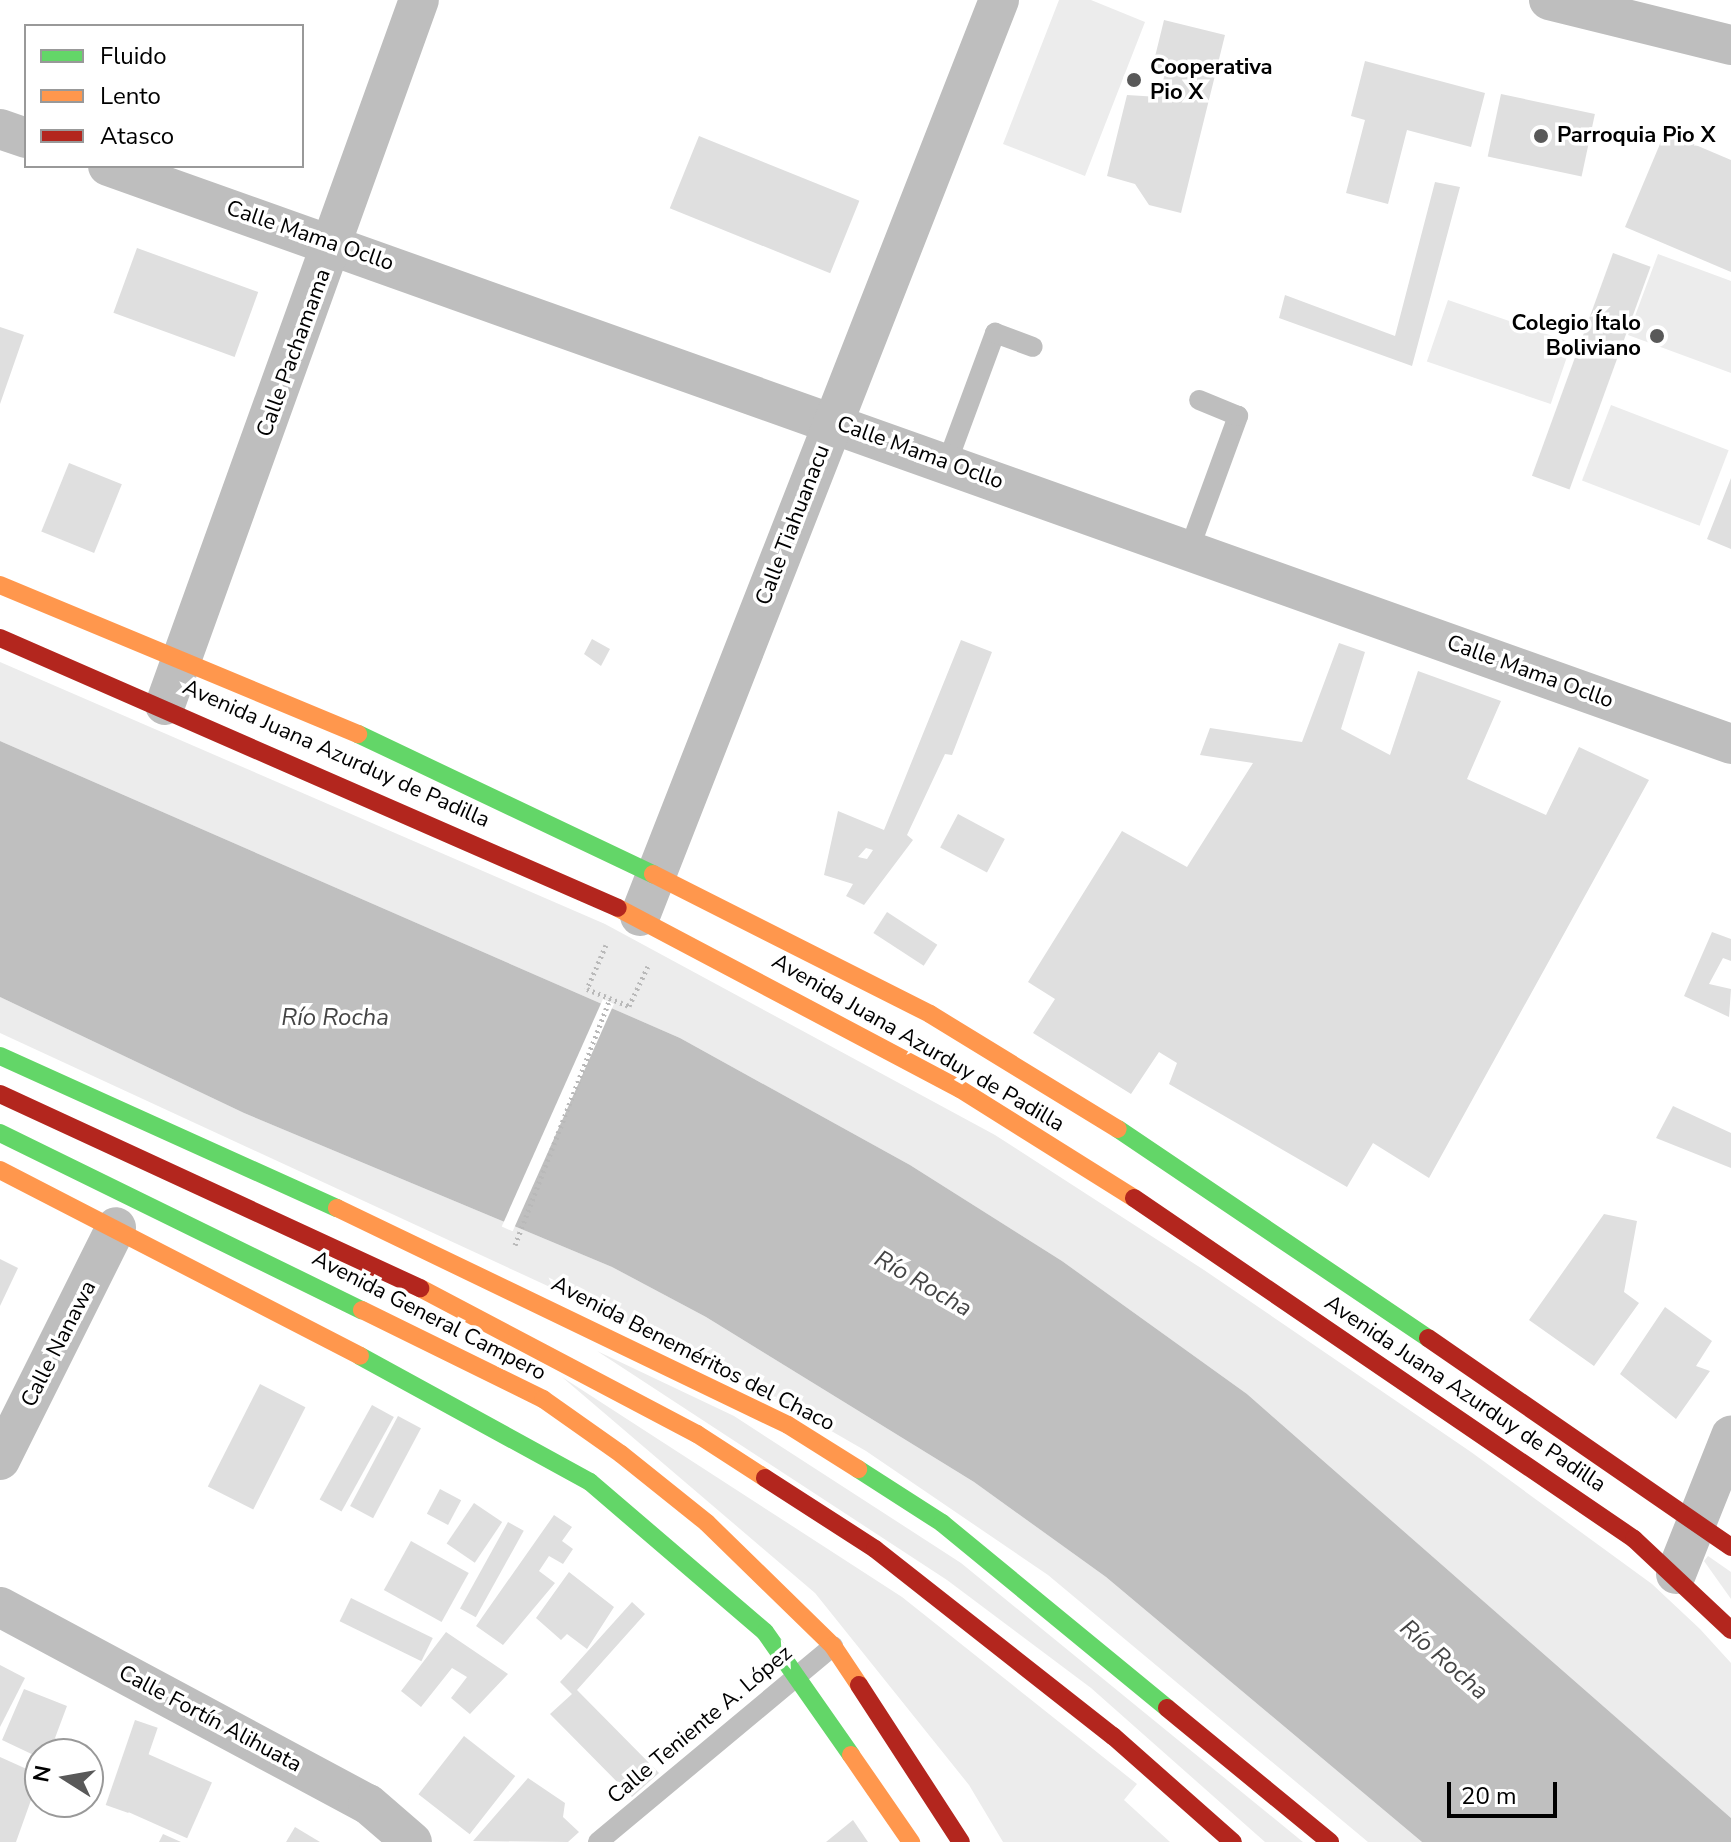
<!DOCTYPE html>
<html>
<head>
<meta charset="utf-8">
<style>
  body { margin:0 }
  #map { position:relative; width:1731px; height:1842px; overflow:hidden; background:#fff; font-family:"Nunito Sans",sans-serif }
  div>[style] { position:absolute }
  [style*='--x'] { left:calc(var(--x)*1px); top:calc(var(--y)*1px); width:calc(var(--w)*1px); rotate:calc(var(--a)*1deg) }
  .green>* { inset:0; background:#ececec; transform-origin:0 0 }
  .water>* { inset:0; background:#bfbfbf }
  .pier>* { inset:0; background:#fff; transform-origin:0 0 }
  .building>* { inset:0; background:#dfdfdf; transform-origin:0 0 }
  .path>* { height:5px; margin-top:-2.5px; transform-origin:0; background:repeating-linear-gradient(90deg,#b9b9b9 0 2px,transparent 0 6px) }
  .lane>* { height:20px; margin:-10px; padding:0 10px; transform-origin:10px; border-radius:10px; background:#bebebe }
  .street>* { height:40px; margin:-20px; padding:0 20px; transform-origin:20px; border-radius:20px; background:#bebebe }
  .fast>* { height:18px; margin:-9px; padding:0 9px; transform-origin:9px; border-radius:9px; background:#63d668 }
  .slow>* { height:18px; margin:-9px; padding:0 9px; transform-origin:9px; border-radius:9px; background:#ff974d }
  .jam>* { height:18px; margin:-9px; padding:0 9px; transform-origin:9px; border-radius:9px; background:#b3261e }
  .dots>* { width:22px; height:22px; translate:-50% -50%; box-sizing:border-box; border:4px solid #fff; border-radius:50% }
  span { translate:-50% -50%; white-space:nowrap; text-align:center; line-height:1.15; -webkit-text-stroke:7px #fff; paint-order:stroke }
  .poi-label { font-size:22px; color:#000; font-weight:700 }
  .left { translate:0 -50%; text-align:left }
  .right { translate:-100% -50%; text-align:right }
  .street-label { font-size:22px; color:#000 }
  .water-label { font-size:24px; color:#444; font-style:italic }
  .legend { position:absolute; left:24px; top:24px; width:280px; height:144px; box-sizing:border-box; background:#fff; border:2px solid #999; margin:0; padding:10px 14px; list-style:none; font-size:24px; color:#000 }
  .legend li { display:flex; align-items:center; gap:16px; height:40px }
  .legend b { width:40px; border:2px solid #999 }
  .north { position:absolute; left:24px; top:1738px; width:80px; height:80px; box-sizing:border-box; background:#fff; border:2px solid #999; border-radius:50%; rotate:281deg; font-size:22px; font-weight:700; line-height:32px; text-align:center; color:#000 }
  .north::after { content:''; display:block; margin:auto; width:28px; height:36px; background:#595959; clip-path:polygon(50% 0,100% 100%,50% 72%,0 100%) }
  .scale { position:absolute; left:1447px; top:1782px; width:110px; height:36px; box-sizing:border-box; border:4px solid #000; border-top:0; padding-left:10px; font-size:24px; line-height:28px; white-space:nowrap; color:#000; -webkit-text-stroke:6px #fff; paint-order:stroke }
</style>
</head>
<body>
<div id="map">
  <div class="green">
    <i style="clip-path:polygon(1059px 0,1091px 0,1145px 22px,1085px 176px,1003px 144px)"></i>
    <i style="clip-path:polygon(1658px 254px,1731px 281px,1731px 373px,1628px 335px)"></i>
    <i style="left:1448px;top:300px;width:131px;height:65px;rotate:19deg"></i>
    <i style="left:1611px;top:405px;width:126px;height:81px;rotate:21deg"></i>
    <i style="clip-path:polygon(0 662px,605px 924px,995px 1135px,1204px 1270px,1471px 1452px,1652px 1584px,1700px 1629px,1731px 1663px,1731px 1818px,1247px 1394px,1062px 1261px,910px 1165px,680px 1038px,0 741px)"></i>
    <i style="clip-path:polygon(0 997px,244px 1113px,612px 1267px,706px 1317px,974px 1482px,1106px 1577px,1422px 1842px,1368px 1842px,1048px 1575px,866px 1451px,708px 1360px,0 1033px)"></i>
    <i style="clip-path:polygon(597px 1351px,734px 1416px,961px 1563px,1303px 1842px,1265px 1842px,1091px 1688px,947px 1580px)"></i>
    <i style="clip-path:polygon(562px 1377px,902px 1597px,1137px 1784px,1124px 1800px,1170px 1842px,1003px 1842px,969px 1785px,815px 1593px)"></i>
    <i style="clip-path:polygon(1708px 1556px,1731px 1572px,1731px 1599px,1704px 1561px)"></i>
  </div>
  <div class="water">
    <i style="clip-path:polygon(0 741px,680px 1038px,910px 1165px,1062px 1261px,1247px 1394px,1731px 1818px,1731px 1842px,1422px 1842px,1106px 1577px,974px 1482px,706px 1317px,612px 1267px,244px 1113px,0 997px)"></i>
  </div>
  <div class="pier">
    <i style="left:603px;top:999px;width:12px;height:249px;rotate:24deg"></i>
  </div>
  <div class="building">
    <i style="clip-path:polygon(1164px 20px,1225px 35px,1181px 213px,1149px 205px,1135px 184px,1107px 176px,1127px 95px,1159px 97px,1165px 73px,1152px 69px)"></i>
    <i style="clip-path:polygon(1365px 61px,1485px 93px,1471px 147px,1407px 130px,1388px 204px,1346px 193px,1365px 120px,1351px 116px)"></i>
    <i style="left:1501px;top:94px;width:96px;height:64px;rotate:12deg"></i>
    <i style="clip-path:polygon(1665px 132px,1731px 160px,1731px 272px,1625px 227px)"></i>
    <i style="left:699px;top:136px;width:173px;height:78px;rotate:22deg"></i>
    <i style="clip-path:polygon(1435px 182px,1460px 187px,1412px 366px,1279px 318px,1285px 295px,1395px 336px)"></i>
    <i style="left:137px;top:248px;width:129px;height:69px;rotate:20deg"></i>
    <i style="left:1613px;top:253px;width:40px;height:237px;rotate:20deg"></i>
    <i style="clip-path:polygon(0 327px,24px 335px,0 404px)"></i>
    <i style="left:69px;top:463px;width:57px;height:74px;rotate:22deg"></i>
    <i style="clip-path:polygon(1731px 478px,1731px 549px,1707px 539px)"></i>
    <i style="clip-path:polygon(592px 639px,610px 649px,601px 666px,584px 654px)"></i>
    <i style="clip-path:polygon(evenodd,961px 640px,992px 652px,952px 755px,945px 754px,907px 835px,913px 840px,864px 905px,846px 896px,853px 884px,824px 875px,838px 811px,884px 830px,961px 640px,866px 848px,873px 850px,867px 859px,858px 857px,866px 848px)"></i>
    <i style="clip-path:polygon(1339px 643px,1365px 652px,1341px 729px,1390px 755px,1418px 671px,1501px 701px,1467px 779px,1546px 815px,1579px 747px,1649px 780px,1429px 1178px,1373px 1143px,1347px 1187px,1169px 1084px,1177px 1063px,1159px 1052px,1131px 1094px,1033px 1033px,1055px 999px,1028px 982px,1122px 831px,1187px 867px,1253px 763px,1200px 755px,1210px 728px,1302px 742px)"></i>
    <i style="left:958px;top:814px;width:53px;height:38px;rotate:28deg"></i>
    <i style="left:887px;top:912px;width:60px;height:25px;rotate:33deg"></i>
    <i style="clip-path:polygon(1712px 932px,1731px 939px,1731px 961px,1723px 958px,1709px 984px,1731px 989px,1729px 1017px,1684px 996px)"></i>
    <i style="clip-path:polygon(1673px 1106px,1731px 1133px,1731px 1168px,1656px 1138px)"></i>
    <i style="clip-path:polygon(1604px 1214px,1637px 1221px,1624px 1292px,1639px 1303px,1594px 1366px,1529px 1320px)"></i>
    <i style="clip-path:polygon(0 1259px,18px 1268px,0 1306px)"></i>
    <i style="clip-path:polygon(1665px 1307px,1712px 1341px,1696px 1366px,1710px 1371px,1676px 1419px,1620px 1374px)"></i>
    <i style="left:260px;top:1384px;width:51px;height:115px;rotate:27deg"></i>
    <i style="left:372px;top:1405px;width:25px;height:108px;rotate:29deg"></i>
    <i style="left:398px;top:1416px;width:26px;height:102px;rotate:28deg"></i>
    <i style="left:440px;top:1489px;width:24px;height:28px;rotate:28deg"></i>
    <i style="left:474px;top:1503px;width:34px;height:49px;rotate:34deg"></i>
    <i style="clip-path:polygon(554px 1515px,572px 1527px,562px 1541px,573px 1549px,563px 1564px,549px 1556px,539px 1571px,555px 1583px,503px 1645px,476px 1626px)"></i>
    <i style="left:508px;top:1522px;width:18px;height:99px;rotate:29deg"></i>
    <i style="left:411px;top:1541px;width:66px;height:56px;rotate:29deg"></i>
    <i style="clip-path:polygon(569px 1572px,614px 1607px,587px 1649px,567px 1634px,561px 1640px,536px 1618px)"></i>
    <i style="left:351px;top:1598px;width:91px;height:26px;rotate:26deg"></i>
    <i style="clip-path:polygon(632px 1602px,645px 1614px,577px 1690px,659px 1773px,632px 1797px,550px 1714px,572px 1694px,560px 1682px)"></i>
    <i style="clip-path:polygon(446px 1632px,508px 1674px,470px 1714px,451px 1698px,467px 1677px,452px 1668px,421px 1707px,401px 1691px)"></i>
    <i style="clip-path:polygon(0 1665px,25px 1678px,0 1727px)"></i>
    <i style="clip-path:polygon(24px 1689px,67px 1706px,55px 1738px,65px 1744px,59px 1754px,40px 1758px,2px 1740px)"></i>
    <i style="left:135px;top:1720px;width:24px;height:90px;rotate:19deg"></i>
    <i style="left:464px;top:1736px;width:65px;height:74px;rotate:38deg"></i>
    <i style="left:148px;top:1754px;width:70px;height:61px;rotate:24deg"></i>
    <i style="clip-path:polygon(0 1757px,40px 1775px,16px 1842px,0 1842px)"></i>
    <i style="clip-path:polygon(528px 1778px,565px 1803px,563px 1817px,579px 1832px,568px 1842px,473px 1841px)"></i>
    <i style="clip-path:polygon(853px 1820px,868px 1842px,826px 1842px)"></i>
    <i style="clip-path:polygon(295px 1827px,320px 1842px,286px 1842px)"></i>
    <i style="clip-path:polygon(163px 1834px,181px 1842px,159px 1842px)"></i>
  </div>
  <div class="path">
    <i style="--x:606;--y:945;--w:48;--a:113.4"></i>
    <i style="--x:587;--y:989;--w:45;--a:22"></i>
    <i style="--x:629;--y:1006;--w:44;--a:-64.6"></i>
    <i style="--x:515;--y:1245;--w:264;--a:-68.9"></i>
  </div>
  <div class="lane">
    <i style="--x:947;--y:463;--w:139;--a:-69.7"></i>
    <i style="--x:995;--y:333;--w:40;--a:20.2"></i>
    <i style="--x:1189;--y:550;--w:143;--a:-69.9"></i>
    <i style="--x:1238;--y:416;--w:42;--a:-157.7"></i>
    <i style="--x:598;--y:1842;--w:306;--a:-39.8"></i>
  </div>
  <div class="street">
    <i style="--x:1549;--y:0;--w:187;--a:13.9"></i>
    <i style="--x:0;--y:129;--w:28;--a:19"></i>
    <i style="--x:108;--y:166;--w:1723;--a:19.6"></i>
    <i style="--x:165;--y:705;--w:749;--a:-70.19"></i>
    <i style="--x:640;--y:916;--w:984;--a:-68.6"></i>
    <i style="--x:0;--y:1460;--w:260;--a:-63.5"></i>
    <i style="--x:1676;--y:1574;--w:149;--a:-68.3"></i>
    <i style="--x:0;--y:1607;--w:417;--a:28.2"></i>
    <i style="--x:368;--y:1804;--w:58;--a:40.8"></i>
  </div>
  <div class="fast">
    <i style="--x:358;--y:734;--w:327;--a:25.4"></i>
    <i style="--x:0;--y:1056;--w:370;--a:24.3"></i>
    <i style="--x:1118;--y:1129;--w:374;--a:34"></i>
    <i style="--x:0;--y:1133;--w:403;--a:26.1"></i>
    <i style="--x:360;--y:1356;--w:262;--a:28.7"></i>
    <i style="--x:590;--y:1482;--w:230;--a:40.6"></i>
    <i style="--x:765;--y:1632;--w:150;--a:55"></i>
    <i style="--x:858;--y:1469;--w:100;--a:32.7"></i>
    <i style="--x:942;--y:1523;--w:291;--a:39.4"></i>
  </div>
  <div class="slow">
    <i style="--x:0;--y:585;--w:388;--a:22.6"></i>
    <i style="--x:653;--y:874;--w:310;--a:26.8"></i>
    <i style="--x:930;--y:1014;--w:220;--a:31.5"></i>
    <i style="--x:618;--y:908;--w:387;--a:27.9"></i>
    <i style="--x:960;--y:1089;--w:205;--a:32.1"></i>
    <i style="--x:0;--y:1170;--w:405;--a:27.3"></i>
    <i style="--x:337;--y:1208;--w:500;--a:25.69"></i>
    <i style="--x:788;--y:1425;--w:83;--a:32.2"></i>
    <i style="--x:420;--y:1288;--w:313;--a:27.8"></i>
    <i style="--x:697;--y:1434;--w:81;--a:32.9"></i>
    <i style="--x:362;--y:1310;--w:202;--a:26.2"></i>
    <i style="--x:543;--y:1399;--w:95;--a:35.2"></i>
    <i style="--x:621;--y:1454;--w:110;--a:38.7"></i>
    <i style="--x:707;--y:1523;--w:176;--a:44.3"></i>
    <i style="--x:833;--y:1646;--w:47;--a:56.3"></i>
    <i style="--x:851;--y:1755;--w:106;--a:55.4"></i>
  </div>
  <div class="jam">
    <i style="--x:0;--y:638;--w:674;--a:23.6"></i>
    <i style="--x:0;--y:1094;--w:463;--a:24.8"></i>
    <i style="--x:1134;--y:1198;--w:605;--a:34.29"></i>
    <i style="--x:1634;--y:1539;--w:133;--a:43.2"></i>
    <i style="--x:1428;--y:1338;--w:368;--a:34.6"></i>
    <i style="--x:765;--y:1478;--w:131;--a:32.8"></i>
    <i style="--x:875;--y:1549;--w:303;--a:38.2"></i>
    <i style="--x:1113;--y:1736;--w:160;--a:41.5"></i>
    <i style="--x:859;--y:1685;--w:187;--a:57"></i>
    <i style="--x:1167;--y:1708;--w:211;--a:39.4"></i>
  </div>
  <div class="dots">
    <i style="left:1134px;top:80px;background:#595959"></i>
    <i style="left:1541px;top:136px;background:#595959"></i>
    <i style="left:1657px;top:336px;background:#595959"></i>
  </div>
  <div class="poi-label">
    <span class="left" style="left:1150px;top:80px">Cooperativa<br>Pio X</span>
    <span class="left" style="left:1557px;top:136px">Parroquia Pio X</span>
    <span class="right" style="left:1641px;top:336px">Colegio Ítalo<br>Boliviano</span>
  </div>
  <div class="street-label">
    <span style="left:310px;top:236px;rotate:19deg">Calle Mama Ocllo</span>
    <span style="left:294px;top:353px;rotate:-70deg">Calle Pachamama</span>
    <span style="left:920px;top:453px;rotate:20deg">Calle Mama Ocllo</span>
    <span style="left:793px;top:525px;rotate:-69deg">Calle Tiahuanacu</span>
    <span style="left:1530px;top:672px;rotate:20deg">Calle Mama Ocllo</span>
    <span style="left:336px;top:754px;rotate:24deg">Avenida Juana Azurduy de Padilla</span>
    <span style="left:918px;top:1043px;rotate:30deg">Avenida Juana Azurduy de Padilla</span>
    <span style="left:429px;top:1316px;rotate:27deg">Avenida General Campero</span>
    <span style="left:59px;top:1344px;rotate:-63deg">Calle Nanawa</span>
    <span style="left:693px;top:1354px;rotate:27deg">Avenida Beneméritos del Chaco</span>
    <span style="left:1465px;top:1394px;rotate:34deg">Avenida Juana Azurduy de Padilla</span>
    <span style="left:210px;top:1719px;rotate:28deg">Calle Fortín Alihuata</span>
    <span style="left:700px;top:1725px;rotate:-40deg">Calle Teniente A. López</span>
  </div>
  <div class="water-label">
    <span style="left:335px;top:1018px">Río Rocha</span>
    <span style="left:923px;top:1284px;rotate:30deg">Río Rocha</span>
    <span style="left:1444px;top:1660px;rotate:41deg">Río Rocha</span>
  </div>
  <ul class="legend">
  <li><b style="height:10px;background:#63d668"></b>Fluido</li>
  <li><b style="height:10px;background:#ff974d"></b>Lento</li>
  <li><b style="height:10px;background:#b3261e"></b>Atasco</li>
  </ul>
  <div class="north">N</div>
  <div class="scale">20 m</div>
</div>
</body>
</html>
